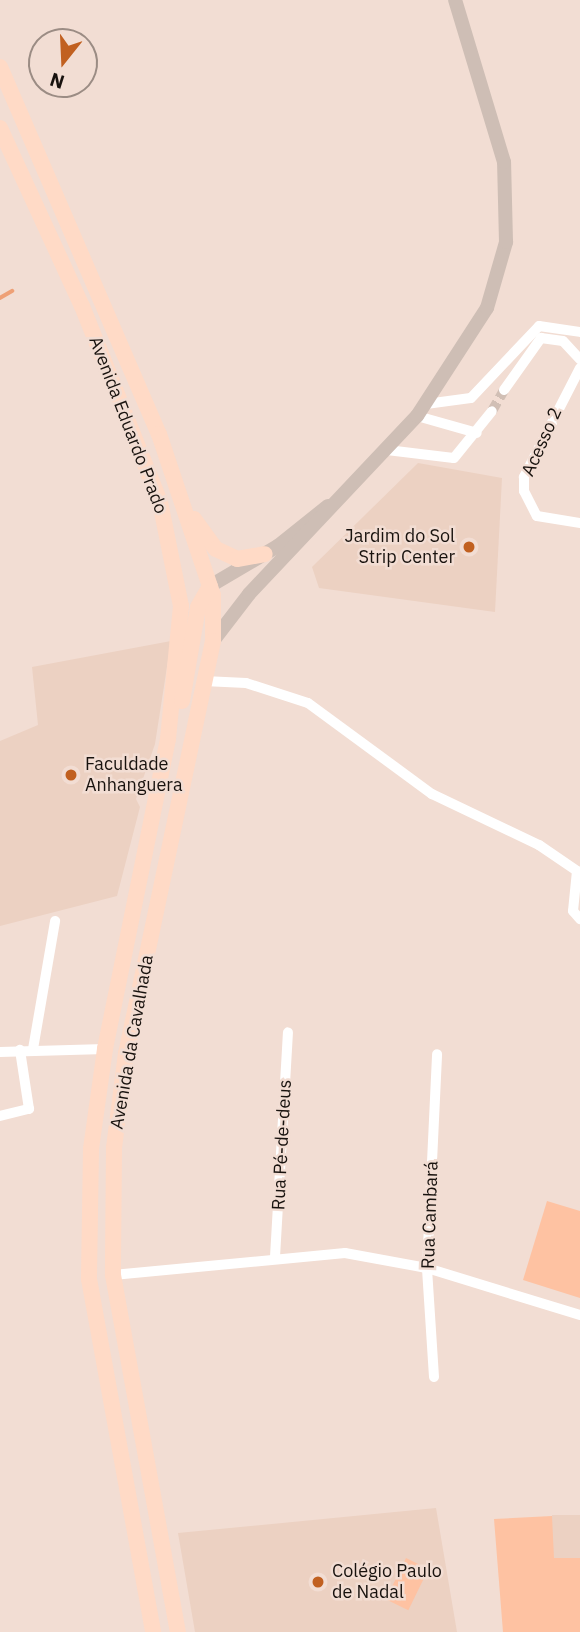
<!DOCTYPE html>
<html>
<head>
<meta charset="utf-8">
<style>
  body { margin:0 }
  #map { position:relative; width:580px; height:1632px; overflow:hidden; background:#f2ddd3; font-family:"IBM Plex Sans",sans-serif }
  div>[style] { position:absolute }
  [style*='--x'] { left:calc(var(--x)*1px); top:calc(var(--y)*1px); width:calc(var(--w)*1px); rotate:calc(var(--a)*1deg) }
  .built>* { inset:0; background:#ecd1c2; transform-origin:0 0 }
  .green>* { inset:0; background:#fec2a2; transform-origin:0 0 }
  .stream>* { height:3.5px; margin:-1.75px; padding:0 1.75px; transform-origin:1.75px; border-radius:1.75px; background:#eea076 }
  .street-tunnel>* { height:10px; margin-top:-5px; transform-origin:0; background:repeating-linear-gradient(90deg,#d1bfb5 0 10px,transparent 0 15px) }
  .street>* { height:10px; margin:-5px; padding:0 5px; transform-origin:5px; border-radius:5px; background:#fff }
  .secondary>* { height:14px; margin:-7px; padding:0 7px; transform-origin:7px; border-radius:7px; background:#cebeb5 }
  .primary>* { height:16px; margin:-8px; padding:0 8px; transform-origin:8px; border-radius:8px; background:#ffdac6 }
  .dots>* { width:19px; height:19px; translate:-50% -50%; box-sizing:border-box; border:4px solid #f2ddd3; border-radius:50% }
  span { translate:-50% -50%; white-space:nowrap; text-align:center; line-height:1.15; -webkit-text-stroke:5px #f2ddd3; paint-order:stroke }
  .street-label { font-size:18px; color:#18120e }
  .poi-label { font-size:18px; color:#18120e }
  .right { translate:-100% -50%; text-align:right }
  .left { translate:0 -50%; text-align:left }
  .north { position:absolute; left:28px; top:28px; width:70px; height:70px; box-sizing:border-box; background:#f2ddd3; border:2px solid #9b8c84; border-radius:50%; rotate:198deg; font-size:19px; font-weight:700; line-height:28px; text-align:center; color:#18120e }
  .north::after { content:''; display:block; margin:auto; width:24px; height:32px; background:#c16020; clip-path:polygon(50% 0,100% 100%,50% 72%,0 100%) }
</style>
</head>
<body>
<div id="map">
  <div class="built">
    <i style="clip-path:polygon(418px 463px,502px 478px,495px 612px,319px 588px,312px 567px)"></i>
    <i style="clip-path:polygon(171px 641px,155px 744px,136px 799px,140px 807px,117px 896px,0 926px,0 741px,38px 725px,32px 667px)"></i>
    <i style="clip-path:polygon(436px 1508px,457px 1632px,195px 1632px,178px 1533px)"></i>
    <i style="left:580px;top:1515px;width:43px;height:28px;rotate:90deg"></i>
  </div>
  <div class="green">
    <i style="clip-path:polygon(547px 1201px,580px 1211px,580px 1298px,523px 1280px)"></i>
    <i style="clip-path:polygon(552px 1516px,554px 1558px,580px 1558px,580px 1632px,503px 1632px,494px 1519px)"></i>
    <i style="left:406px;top:1558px;width:25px;height:46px;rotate:26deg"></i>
  </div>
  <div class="stream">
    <i style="--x:0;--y:298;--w:14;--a:-30"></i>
  </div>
  <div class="street-tunnel">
    <i style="--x:492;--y:411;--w:24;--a:-60"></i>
  </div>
  <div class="street">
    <i style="--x:580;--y:368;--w:123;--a:117.2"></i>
    <i style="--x:524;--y:477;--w:14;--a:90"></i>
    <i style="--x:524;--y:491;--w:28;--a:63"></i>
    <i style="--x:537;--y:516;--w:44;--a:9.2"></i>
    <i style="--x:504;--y:390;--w:64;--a:-54.6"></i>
    <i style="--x:541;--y:338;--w:22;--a:8"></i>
    <i style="--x:563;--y:341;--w:25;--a:47"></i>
    <i style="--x:426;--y:404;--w:45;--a:-7.6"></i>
    <i style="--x:471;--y:398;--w:99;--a:-46.6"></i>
    <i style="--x:539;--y:326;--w:41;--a:8.3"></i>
    <i style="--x:417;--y:416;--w:62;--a:15.8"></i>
    <i style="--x:387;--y:450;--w:67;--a:6.8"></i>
    <i style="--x:454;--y:458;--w:60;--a:-51"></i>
    <i style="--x:204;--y:681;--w:42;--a:2.7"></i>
    <i style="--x:246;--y:683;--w:65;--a:17.9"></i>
    <i style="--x:308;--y:703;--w:154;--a:36.3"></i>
    <i style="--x:432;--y:794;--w:119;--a:25.5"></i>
    <i style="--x:539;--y:845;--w:46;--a:34.4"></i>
    <i style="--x:577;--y:871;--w:40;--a:95.7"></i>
    <i style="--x:573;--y:911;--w:11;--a:49"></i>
    <i style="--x:33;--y:1049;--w:130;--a:-80.2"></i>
    <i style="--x:0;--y:1052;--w:105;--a:-1.6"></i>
    <i style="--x:0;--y:1116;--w:30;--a:-14"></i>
    <i style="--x:29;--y:1109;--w:60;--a:-98.7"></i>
    <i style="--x:275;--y:1257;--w:225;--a:-86.7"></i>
    <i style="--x:113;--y:1275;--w:233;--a:-5.4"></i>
    <i style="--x:345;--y:1253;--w:83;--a:10.4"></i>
    <i style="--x:427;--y:1268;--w:160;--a:17.1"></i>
    <i style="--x:434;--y:1377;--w:109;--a:-93.7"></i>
    <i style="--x:427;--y:1268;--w:214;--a:-87.3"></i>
  </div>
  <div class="secondary">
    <i style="--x:210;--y:586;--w:79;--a:-30.5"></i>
    <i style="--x:278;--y:546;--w:64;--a:-38.7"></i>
    <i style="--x:213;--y:641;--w:59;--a:-52.5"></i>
    <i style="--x:249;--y:594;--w:245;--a:-46.7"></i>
    <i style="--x:417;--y:416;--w:129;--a:-57.1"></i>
    <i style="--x:487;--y:308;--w:69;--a:-73.9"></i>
    <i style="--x:506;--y:242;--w:80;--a:-91.4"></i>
    <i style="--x:504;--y:162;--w:169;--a:-106.8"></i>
  </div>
  <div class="primary">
    <i style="--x:0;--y:67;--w:400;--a:66.6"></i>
    <i style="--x:159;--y:434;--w:170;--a:71.5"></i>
    <i style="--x:213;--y:595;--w:46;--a:90"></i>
    <i style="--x:213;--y:641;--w:421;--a:101.9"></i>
    <i style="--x:126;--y:1053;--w:96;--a:97.2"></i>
    <i style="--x:114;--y:1148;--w:127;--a:90.5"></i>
    <i style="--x:113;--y:1275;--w:363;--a:79.7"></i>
    <i style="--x:0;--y:128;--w:196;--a:65.3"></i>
    <i style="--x:82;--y:306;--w:211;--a:68.3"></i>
    <i style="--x:160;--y:502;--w:106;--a:78.6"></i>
    <i style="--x:181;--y:606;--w:134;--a:95.6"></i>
    <i style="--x:168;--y:739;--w:316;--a:101.5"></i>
    <i style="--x:105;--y:1049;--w:101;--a:98"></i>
    <i style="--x:91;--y:1149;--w:130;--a:90.9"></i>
    <i style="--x:89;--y:1279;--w:359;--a:79.7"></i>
    <i style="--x:194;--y:519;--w:37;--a:54"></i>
    <i style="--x:216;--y:549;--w:23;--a:25"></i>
    <i style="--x:237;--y:559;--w:28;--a:-10"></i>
    <i style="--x:182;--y:701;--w:95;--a:-80.3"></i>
    <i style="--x:198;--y:607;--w:24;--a:-60"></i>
  </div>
  <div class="dots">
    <i style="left:469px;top:547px;background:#c16020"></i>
    <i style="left:71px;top:775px;background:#c16020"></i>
    <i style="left:318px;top:1582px;background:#c16020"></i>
  </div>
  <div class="street-label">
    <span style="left:128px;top:425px;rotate:69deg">Avenida Eduardo Prado</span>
    <span style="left:542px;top:442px;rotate:-66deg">Acesso 2</span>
    <span style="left:132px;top:1042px;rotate:-80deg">Avenida da Cavalhada</span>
    <span style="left:282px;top:1145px;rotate:-87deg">Rua Pé-de-deus</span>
    <span style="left:430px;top:1215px;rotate:-88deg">Rua Cambará</span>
  </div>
  <div class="poi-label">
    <span class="right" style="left:455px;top:547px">Jardim do Sol<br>Strip Center</span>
    <span class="left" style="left:85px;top:775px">Faculdade<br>Anhanguera</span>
    <span class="left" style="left:332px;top:1582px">Colégio Paulo<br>de Nadal</span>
  </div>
  <div class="north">N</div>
</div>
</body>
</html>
